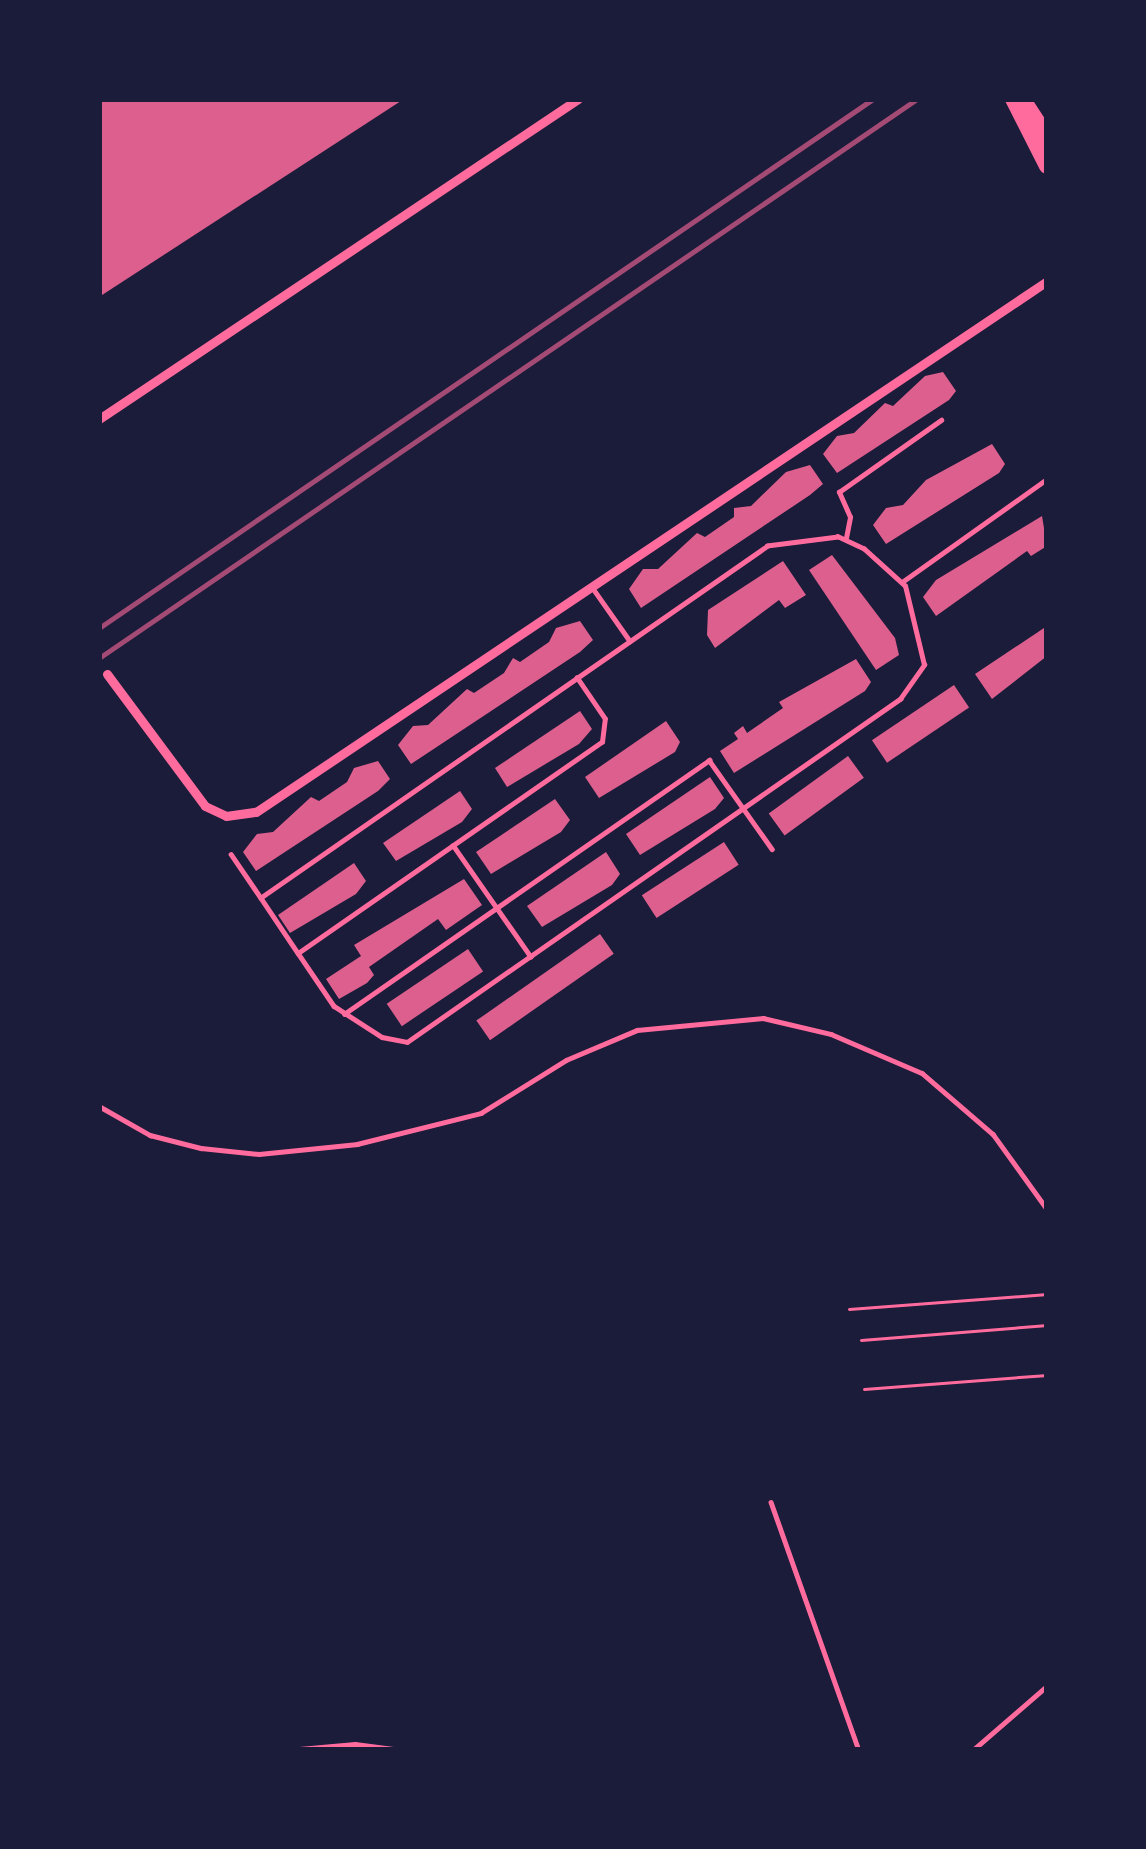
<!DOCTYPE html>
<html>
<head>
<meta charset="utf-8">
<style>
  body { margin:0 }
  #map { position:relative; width:1146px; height:1849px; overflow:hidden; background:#1b1b3a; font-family:"IBM Plex Sans",sans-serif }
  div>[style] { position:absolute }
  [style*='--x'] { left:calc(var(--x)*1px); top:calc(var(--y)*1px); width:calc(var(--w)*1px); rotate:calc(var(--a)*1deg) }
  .building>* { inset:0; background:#dd5f8e; transform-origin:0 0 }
  .path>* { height:3px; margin:-1.5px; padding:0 1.5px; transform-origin:1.5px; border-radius:1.5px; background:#ff6b9d }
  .service>* { height:4.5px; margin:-2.25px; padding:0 2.25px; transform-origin:2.25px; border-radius:2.25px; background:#ff6b9d }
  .minor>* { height:9px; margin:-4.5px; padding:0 4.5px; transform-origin:4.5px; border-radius:4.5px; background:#ff6b9d }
  .trunk>* { height:15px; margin:-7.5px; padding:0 7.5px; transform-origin:7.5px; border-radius:7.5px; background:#ff6b9d }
  .motorway>* { height:16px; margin:-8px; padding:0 8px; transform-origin:8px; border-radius:8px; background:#ff6b9d }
  .rail>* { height:4.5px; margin:-2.25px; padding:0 2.25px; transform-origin:2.25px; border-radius:2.25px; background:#a44b75 }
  span { translate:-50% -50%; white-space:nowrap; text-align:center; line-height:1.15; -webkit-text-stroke:9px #1b1b3a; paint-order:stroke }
  .frame { position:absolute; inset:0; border:102px solid #1b1b3a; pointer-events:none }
</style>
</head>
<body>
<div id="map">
  <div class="building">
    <i style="clip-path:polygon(99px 99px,404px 99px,99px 297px)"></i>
    <i style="clip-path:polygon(943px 372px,956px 391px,949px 400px,837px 473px,823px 454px,837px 436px,854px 433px,885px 403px,893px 406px,925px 376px)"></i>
    <i style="clip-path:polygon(992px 444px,1005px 464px,999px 473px,886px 544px,873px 525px,886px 508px,903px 505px,926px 480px)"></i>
    <i style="clip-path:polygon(810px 465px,823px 484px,810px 495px,641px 608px,629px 589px,643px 569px,658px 569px,697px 533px,705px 537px,734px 517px,734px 508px,751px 506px,786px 472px)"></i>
    <i style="clip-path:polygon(1042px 516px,1047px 546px,1031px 556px,1027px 551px,936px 616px,923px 597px,936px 580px)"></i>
    <i style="clip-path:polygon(832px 555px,895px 638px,899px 655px,876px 670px,809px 570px)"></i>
    <i style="clip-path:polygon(783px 561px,806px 595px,785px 608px,779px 600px,715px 648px,707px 635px,708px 610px)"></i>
    <i style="clip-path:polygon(580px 621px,593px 640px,580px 652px,411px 764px,398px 745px,413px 726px,428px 725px,467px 689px,474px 693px,504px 673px,513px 658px,520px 662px,549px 642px,556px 628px)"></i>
    <i style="clip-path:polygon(1047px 626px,1047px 656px,992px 699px,975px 674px)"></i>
    <i style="clip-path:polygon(856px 659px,871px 682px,865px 691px,734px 773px,720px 751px,738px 739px,734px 733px,743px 726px,747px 733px,783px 708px,779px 702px)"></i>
    <i style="left:954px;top:685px;width:27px;height:99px;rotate:56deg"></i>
    <i style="clip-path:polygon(580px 711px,592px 729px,579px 744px,507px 787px,495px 768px)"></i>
    <i style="clip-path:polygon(666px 721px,680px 742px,675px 752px,599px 798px,585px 777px)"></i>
    <i style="left:848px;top:756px;width:27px;height:98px;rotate:54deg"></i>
    <i style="clip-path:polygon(378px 761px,390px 779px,378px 791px,256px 871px,243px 852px,257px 834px,273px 832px,311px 797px,319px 801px,347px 782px,354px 768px)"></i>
    <i style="clip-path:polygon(710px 777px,724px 798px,715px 809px,640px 855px,626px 834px)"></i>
    <i style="clip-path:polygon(460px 791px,472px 809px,462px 822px,396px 861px,383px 843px)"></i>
    <i style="clip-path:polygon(555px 799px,570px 820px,561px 832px,491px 874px,476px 852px)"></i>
    <i style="left:724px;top:842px;width:27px;height:98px;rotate:57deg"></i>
    <i style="clip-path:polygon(606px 852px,620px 874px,612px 885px,542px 927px,527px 906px)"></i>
    <i style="clip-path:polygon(354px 863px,366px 881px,356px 894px,290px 933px,278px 915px)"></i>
    <i style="clip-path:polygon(464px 879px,482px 905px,446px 930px,438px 919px,369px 967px,374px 975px,367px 983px,339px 999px,326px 979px,361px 956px,354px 945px)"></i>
    <i style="left:600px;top:934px;width:24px;height:151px;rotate:55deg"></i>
    <i style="left:468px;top:949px;width:27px;height:98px;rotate:56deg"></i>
  </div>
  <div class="path">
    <i style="--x:849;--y:1309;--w:199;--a:-4.3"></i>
    <i style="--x:861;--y:1340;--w:187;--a:-4.6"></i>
    <i style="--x:864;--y:1389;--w:184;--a:-4.4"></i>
  </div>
  <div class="service">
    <i style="--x:846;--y:538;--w:21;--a:-79"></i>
    <i style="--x:850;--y:517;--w:27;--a:-114"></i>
    <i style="--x:839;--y:492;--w:125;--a:-35.2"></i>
    <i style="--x:902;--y:582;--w:178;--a:-35.4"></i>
    <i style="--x:592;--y:587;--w:66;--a:54.9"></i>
    <i style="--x:453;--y:845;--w:136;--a:55.1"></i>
    <i style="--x:231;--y:854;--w:53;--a:55.7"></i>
    <i style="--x:261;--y:898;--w:66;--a:56.1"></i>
    <i style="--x:298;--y:953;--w:64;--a:55.8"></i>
    <i style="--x:334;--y:1006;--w:57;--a:32.9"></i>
    <i style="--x:382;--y:1037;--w:25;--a:11"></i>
    <i style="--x:407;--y:1042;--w:601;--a:-34.83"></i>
    <i style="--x:900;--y:699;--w:42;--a:-54.8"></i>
    <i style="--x:924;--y:665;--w:81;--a:-103.5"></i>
    <i style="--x:905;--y:586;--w:55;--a:-137.9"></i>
    <i style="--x:864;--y:549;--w:29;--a:-155"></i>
    <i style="--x:838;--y:537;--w:71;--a:172.7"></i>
    <i style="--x:768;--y:546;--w:617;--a:145.23"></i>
    <i style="--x:298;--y:953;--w:370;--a:-34.8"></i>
    <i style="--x:602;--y:742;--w:23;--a:-83"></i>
    <i style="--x:605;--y:719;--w:50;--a:-124.3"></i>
    <i style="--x:344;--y:1014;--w:445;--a:-34.8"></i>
    <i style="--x:709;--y:760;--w:109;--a:54.7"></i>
    <i style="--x:99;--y:1106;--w:59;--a:29.6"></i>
    <i style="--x:150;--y:1135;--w:53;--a:14.3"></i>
    <i style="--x:201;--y:1148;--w:58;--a:5.9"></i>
    <i style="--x:259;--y:1154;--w:99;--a:-5.8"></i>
    <i style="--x:357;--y:1144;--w:128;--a:-14"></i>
    <i style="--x:481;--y:1113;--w:100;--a:-31.9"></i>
    <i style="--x:566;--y:1060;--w:77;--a:-22.9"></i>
    <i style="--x:637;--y:1030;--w:127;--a:-5.4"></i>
    <i style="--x:763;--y:1018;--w:70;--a:13.2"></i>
    <i style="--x:831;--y:1034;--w:99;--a:23.2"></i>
    <i style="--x:922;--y:1073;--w:94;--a:40.7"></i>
    <i style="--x:993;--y:1134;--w:92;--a:54.2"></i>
    <i style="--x:771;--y:1502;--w:263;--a:70.5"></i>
    <i style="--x:288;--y:1750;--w:67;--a:-5.1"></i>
    <i style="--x:355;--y:1744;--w:46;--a:7.4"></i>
    <i style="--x:973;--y:1750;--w:98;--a:-40.9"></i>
  </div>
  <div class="minor">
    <i style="--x:99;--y:419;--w:576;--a:-33.75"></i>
    <i style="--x:107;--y:674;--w:164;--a:53.4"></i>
    <i style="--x:205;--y:806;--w:23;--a:25"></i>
    <i style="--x:226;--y:816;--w:30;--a:-8"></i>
    <i style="--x:256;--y:812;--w:953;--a:-33.87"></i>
  </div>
  <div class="trunk">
    <i style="--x:1023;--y:99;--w:44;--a:57"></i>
  </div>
  <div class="motorway">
    <i style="--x:1013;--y:99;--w:75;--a:63.1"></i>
  </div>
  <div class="rail">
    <i style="--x:99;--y:628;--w:938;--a:-34.35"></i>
    <i style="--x:99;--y:658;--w:991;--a:-34.35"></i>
  </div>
  <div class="frame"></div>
</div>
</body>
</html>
